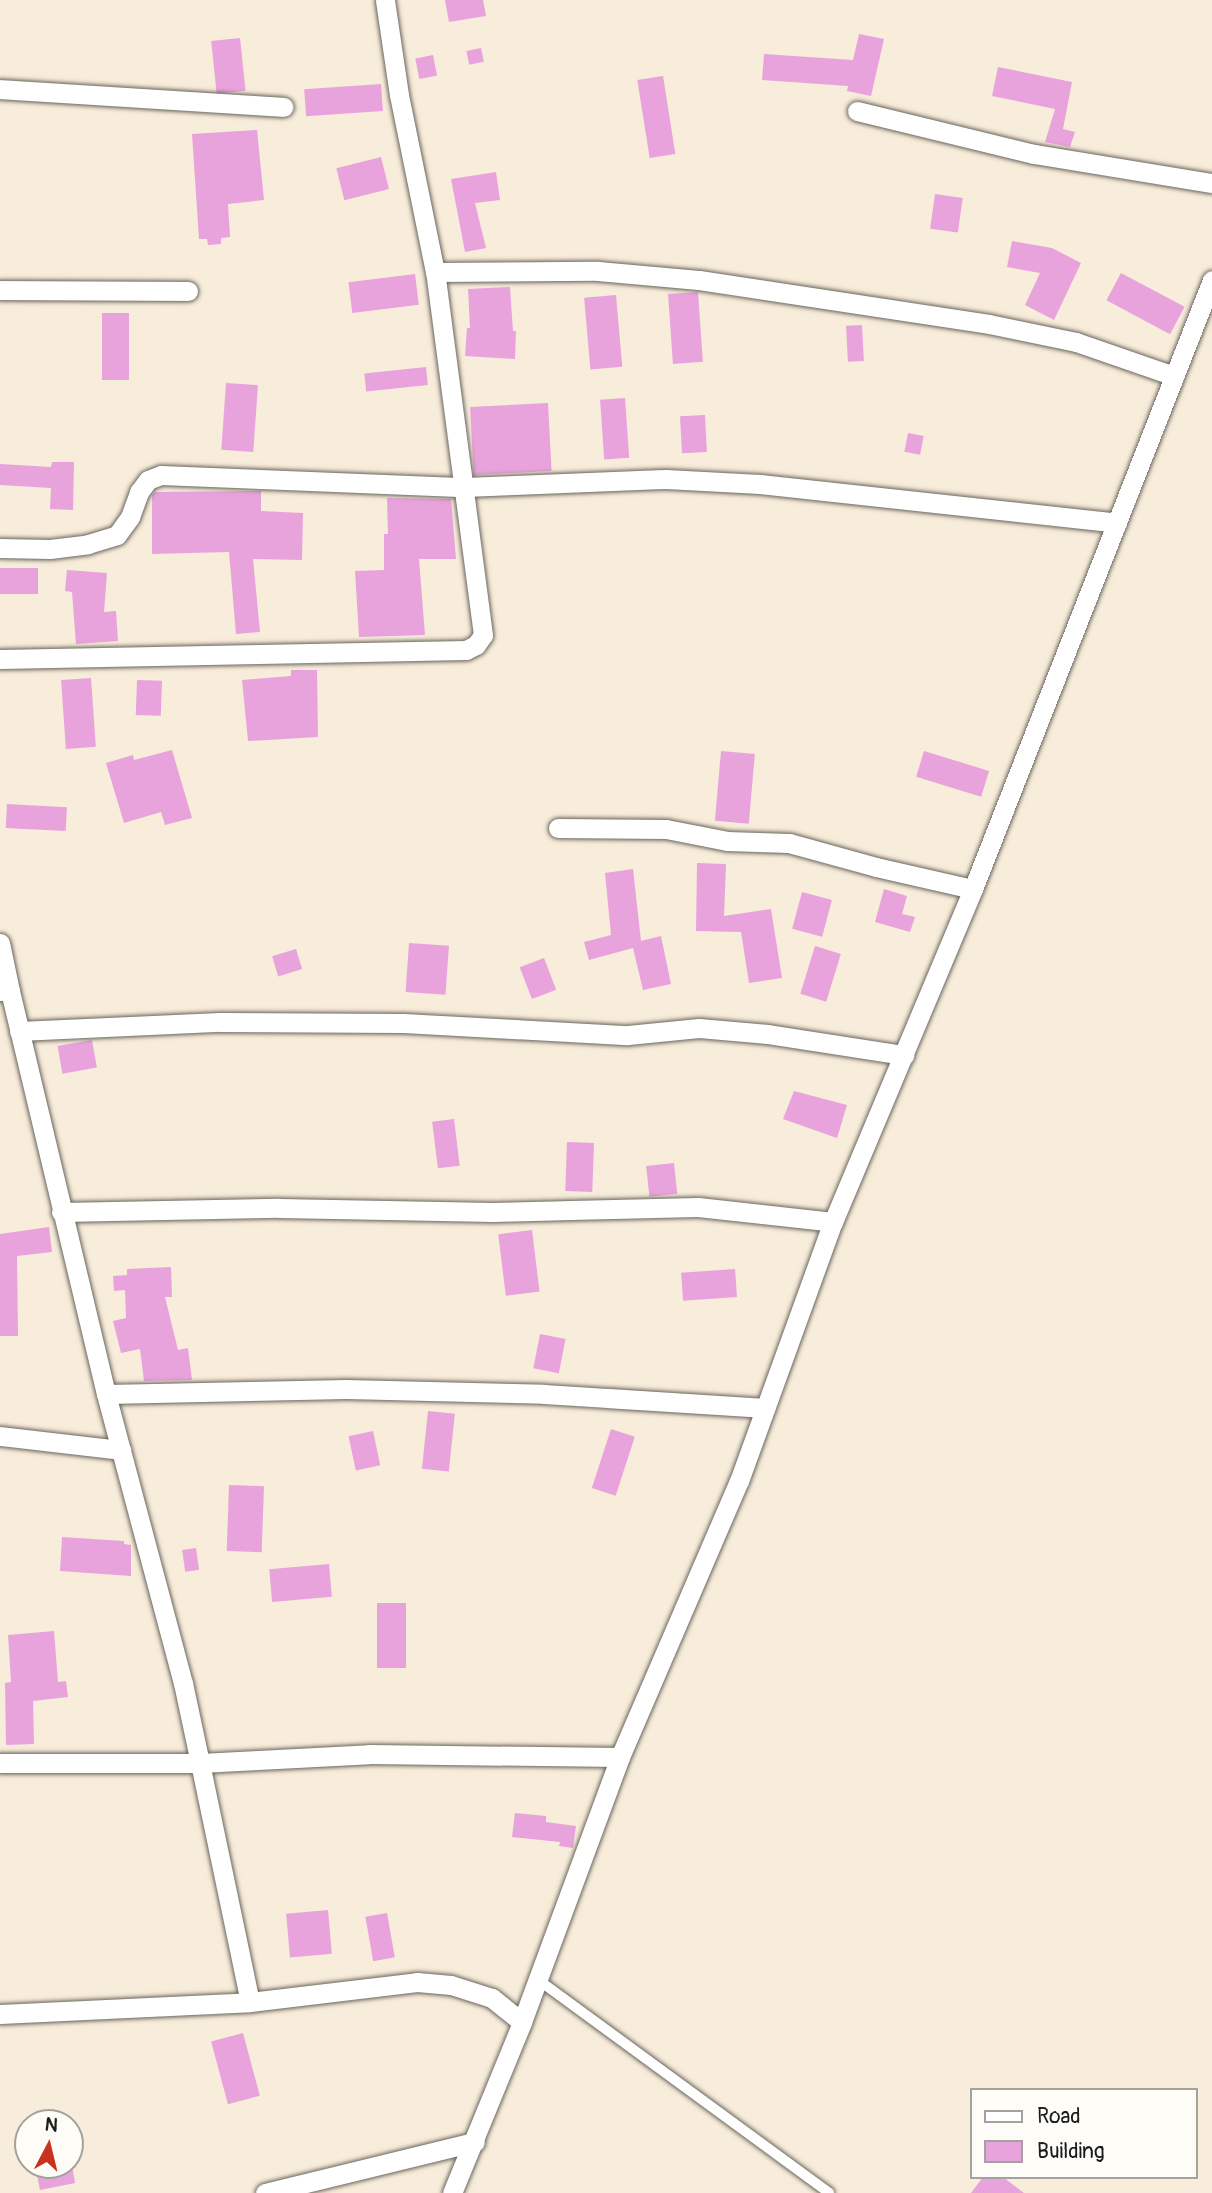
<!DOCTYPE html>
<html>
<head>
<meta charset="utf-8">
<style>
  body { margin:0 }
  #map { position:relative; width:1212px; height:2193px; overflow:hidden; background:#f8ecda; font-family:Pangolin,sans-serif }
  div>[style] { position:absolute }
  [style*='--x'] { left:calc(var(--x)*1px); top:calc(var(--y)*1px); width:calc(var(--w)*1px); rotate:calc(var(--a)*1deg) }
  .building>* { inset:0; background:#e8a3dc; transform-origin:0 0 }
  .roads { filter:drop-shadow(0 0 2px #69655e) drop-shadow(0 0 2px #69655e) }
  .lane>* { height:10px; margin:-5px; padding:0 5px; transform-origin:5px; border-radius:5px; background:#fff }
  .street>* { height:19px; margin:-9.5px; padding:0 9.5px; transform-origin:9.5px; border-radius:9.5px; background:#fff }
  span { translate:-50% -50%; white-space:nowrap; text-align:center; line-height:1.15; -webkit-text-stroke:5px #fdfcf7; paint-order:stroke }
  .legend { position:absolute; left:970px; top:2088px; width:228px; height:91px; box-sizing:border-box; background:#fdfcf7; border:2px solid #a3a29f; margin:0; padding:9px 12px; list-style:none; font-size:21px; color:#1c1c1c }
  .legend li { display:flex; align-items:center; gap:14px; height:35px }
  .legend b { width:35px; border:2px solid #a3a29f }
  .north { position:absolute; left:14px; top:2109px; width:70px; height:70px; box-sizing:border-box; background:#fdfcf7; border:2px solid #a3a29f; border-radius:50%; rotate:7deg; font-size:19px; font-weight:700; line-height:28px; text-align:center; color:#1c1c1c }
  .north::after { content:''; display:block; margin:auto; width:24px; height:32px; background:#c8321e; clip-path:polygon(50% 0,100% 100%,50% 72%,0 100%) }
</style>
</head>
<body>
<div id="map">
  <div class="building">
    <i style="clip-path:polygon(445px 0,483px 0,486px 16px,449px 22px)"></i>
    <i style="clip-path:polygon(859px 34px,884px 39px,871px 96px,847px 91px,848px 86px,762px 80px,764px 54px,853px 60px)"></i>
    <i style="left:240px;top:38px;width:53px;height:29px;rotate:84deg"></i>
    <i style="left:481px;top:48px;width:14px;height:15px;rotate:78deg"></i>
    <i style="left:433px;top:55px;width:21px;height:18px;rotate:79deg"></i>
    <i style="clip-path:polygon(998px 67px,1072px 82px,1063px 129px,1075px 132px,1070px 147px,1045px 142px,1055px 109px,992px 96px)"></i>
    <i style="left:663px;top:76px;width:79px;height:26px;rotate:81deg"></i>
    <i style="left:381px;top:84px;width:27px;height:77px;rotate:86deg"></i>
    <i style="clip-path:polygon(257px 130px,264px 200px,228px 204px,230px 237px,221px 238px,221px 244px,208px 245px,207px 239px,199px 239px,192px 134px)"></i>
    <i style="left:381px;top:157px;width:33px;height:46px;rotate:76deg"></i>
    <i style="clip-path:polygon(496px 172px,500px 200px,475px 203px,486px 248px,465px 252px,451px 179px)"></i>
    <i style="left:935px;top:194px;width:28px;height:35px;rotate:8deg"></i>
    <i style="clip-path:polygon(1012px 241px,1052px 248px,1081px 263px,1054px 320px,1025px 305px,1040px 273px,1007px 267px)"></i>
    <i style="left:1121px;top:273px;width:72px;height:31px;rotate:28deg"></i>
    <i style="left:415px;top:274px;width:31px;height:67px;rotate:83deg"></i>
    <i style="clip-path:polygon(510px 287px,513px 331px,516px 331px,515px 359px,465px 356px,467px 328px,470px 328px,468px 289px)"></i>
    <i style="left:698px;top:292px;width:70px;height:30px;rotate:86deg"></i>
    <i style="left:616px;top:295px;width:72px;height:32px;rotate:85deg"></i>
    <i style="left:102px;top:313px;width:27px;height:67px"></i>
    <i style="left:862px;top:325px;width:36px;height:16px;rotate:87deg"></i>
    <i style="left:426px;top:367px;width:18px;height:62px;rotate:84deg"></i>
    <i style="left:226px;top:383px;width:32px;height:67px;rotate:4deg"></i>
    <i style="left:625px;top:398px;width:60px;height:25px;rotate:86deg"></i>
    <i style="left:548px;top:403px;width:68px;height:78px;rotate:87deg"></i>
    <i style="left:705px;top:415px;width:37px;height:25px;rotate:87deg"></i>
    <i style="left:908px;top:433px;width:16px;height:19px;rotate:11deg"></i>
    <i style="clip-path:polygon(52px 462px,74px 462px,73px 510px,50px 509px,51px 488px,0 485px,0 464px,51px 467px)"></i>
    <i style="clip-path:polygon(261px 491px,261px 511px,303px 513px,302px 560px,253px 559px,260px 632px,236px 634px,229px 552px,152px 554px,152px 495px,155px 492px)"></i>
    <i style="clip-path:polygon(387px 498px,451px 499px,456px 559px,419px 559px,425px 635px,359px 637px,355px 571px,384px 570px,384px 534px,388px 534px)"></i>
    <i style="left:0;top:568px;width:38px;height:26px"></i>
    <i style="clip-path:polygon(67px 570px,107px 573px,104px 612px,116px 611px,118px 641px,76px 644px,72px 592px,65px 591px)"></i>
    <i style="clip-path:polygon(291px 670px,317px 670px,318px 737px,248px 741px,242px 680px,291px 676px)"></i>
    <i style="left:91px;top:678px;width:69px;height:30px;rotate:86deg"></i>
    <i style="left:137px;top:680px;width:25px;height:35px;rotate:2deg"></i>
    <i style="clip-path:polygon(172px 750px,192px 818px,165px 825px,161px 812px,124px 823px,106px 763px,133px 755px,134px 760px)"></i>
    <i style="left:721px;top:751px;width:34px;height:70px;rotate:5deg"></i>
    <i style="left:924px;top:751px;width:68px;height:27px;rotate:17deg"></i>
    <i style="left:7px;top:804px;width:60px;height:24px;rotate:3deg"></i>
    <i style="clip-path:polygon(697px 863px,726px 864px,724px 916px,771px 909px,782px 978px,749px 983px,741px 932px,696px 931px)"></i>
    <i style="clip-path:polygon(633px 869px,641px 941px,661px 936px,671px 984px,643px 990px,633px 948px,589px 960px,584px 942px,611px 935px,605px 873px)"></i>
    <i style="clip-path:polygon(884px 889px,907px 896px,902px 914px,915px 917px,910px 932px,875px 922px)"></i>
    <i style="left:802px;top:892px;width:31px;height:38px;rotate:15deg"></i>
    <i style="left:409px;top:943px;width:40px;height:49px;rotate:4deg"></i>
    <i style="left:815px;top:946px;width:27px;height:50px;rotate:17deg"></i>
    <i style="left:296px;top:949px;width:21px;height:25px;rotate:73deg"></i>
    <i style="left:544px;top:958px;width:34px;height:26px;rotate:69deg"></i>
    <i style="left:92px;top:1040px;width:28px;height:35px;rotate:80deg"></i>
    <i style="clip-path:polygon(794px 1091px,847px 1105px,837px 1138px,783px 1119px)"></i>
    <i style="left:454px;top:1119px;width:47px;height:22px;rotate:83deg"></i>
    <i style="left:567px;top:1142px;width:27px;height:49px;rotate:2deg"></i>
    <i style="left:674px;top:1163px;width:31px;height:28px;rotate:84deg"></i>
    <i style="clip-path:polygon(49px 1227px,52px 1252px,17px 1256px,18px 1336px,0 1336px,0 1234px)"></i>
    <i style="left:532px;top:1230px;width:62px;height:34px;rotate:83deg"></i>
    <i style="clip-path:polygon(171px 1267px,172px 1297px,165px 1297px,178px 1350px,188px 1348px,192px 1380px,144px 1381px,140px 1349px,121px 1353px,113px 1321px,126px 1318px,125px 1290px,114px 1291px,113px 1276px,127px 1275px,127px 1269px)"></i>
    <i style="left:735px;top:1269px;width:28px;height:54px;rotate:86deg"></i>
    <i style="left:540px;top:1334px;width:26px;height:35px;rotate:11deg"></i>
    <i style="left:428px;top:1411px;width:27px;height:58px;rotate:6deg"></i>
    <i style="left:611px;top:1429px;width:25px;height:62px;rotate:18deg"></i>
    <i style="left:373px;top:1431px;width:35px;height:25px;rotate:78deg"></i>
    <i style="left:229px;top:1485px;width:35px;height:66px;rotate:2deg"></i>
    <i style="clip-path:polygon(62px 1537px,124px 1541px,124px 1544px,131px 1545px,131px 1576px,60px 1571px)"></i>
    <i style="left:196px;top:1548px;width:22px;height:14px;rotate:82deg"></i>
    <i style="left:329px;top:1564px;width:33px;height:60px;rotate:85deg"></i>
    <i style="left:377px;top:1603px;width:29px;height:65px"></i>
    <i style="clip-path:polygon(54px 1631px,58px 1682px,66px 1681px,68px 1697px,33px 1701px,34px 1744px,6px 1745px,5px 1683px,11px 1682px,8px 1635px)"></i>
    <i style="clip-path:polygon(515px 1813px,546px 1816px,546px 1822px,576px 1826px,573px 1848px,559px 1846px,560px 1842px,512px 1837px)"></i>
    <i style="left:328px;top:1910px;width:44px;height:42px;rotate:85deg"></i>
    <i style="left:387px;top:1913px;width:45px;height:22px;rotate:80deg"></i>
    <i style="left:243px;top:2033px;width:65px;height:33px;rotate:75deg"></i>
    <i style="clip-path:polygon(35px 2165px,72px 2165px,75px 2183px,40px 2190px)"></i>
    <i style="clip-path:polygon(983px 2177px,1003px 2177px,1024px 2193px,971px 2193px)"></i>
  </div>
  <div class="roads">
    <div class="lane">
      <i style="--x:537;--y:1979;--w:362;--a:36.2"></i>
    </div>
    <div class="street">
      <i style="--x:0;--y:89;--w:284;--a:3.6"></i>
      <i style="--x:857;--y:111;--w:182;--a:13.7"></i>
      <i style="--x:1034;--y:154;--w:180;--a:9.3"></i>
      <i style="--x:435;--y:272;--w:163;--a:-0.4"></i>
      <i style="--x:598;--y:271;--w:101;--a:5.1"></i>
      <i style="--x:699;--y:280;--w:293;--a:8.6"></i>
      <i style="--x:989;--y:324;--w:89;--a:11.7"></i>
      <i style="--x:1076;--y:342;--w:104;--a:19.1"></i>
      <i style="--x:0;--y:290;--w:188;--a:0.3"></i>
      <i style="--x:0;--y:548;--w:50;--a:1.1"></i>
      <i style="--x:50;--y:549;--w:38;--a:-7"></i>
      <i style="--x:88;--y:544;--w:30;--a:-17"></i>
      <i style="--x:117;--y:535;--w:22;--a:-54"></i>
      <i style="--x:130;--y:517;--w:27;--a:-70"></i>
      <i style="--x:139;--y:492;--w:15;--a:-53"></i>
      <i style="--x:148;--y:480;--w:14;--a:-21"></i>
      <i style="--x:161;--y:475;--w:304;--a:2.3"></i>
      <i style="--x:465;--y:487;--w:201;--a:-2.3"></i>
      <i style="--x:666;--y:479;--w:94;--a:3"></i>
      <i style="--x:760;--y:484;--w:359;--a:6.2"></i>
      <i style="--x:0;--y:659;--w:466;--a:-1.1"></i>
      <i style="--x:466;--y:650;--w:11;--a:-27"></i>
      <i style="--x:476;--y:645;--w:12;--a:-55"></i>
      <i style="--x:483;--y:635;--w:366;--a:-97.5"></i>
      <i style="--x:435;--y:272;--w:181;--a:-101.5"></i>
      <i style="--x:399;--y:95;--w:96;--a:-98.4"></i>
      <i style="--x:558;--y:828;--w:108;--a:0.5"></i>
      <i style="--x:666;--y:829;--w:62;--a:11.1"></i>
      <i style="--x:727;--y:841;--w:62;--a:1.8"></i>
      <i style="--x:789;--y:843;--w:90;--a:15.4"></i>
      <i style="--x:876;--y:867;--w:99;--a:12.8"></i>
      <i style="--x:0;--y:943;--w:49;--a:78.2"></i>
      <i style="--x:0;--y:991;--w:10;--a:0"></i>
      <i style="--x:10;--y:991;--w:414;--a:76.6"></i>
      <i style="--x:106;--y:1394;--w:299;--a:75.1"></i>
      <i style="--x:183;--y:1683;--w:82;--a:78"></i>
      <i style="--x:200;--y:1763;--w:169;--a:-3"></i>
      <i style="--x:369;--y:1754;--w:251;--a:0.7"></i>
      <i style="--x:19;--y:1031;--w:201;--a:-2.6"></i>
      <i style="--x:220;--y:1022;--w:183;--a:0.3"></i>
      <i style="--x:403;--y:1023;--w:225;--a:3.1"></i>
      <i style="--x:628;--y:1035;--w:71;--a:-5.6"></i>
      <i style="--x:699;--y:1028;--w:69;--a:5"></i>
      <i style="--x:768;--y:1034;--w:138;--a:8.8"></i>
      <i style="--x:61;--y:1212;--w:218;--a:-1.1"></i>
      <i style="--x:279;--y:1208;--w:214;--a:1.1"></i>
      <i style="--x:493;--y:1212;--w:205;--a:-1.4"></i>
      <i style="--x:698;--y:1207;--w:136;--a:6.3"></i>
      <i style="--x:106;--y:1394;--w:240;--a:-1.2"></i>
      <i style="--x:346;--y:1389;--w:198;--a:1.4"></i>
      <i style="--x:544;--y:1394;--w:222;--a:3.6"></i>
      <i style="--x:0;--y:1436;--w:122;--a:6.6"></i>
      <i style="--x:0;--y:1763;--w:200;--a:0"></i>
      <i style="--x:200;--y:1763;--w:244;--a:78.2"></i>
      <i style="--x:0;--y:2014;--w:250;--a:-2.7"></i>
      <i style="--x:250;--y:2002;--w:168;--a:-6.8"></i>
      <i style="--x:417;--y:1982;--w:34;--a:5"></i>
      <i style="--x:451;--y:1985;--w:43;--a:17.6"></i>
      <i style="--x:492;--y:1998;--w:38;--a:39"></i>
      <i style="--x:265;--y:2193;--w:216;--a:-13.7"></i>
      <i style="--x:452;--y:2193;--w:185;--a:-67.7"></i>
      <i style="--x:522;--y:2022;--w:283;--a:-69.7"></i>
      <i style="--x:620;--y:1757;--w:301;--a:-66.7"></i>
      <i style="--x:739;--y:1481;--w:276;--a:-70.1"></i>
      <i style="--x:833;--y:1222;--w:361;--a:-67.2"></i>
      <i style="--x:973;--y:889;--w:654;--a:-68.57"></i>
    </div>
  </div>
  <ul class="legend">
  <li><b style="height:9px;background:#fff"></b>Road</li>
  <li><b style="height:19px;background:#e8a3dc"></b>Building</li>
  </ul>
  <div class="north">N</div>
</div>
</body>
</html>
